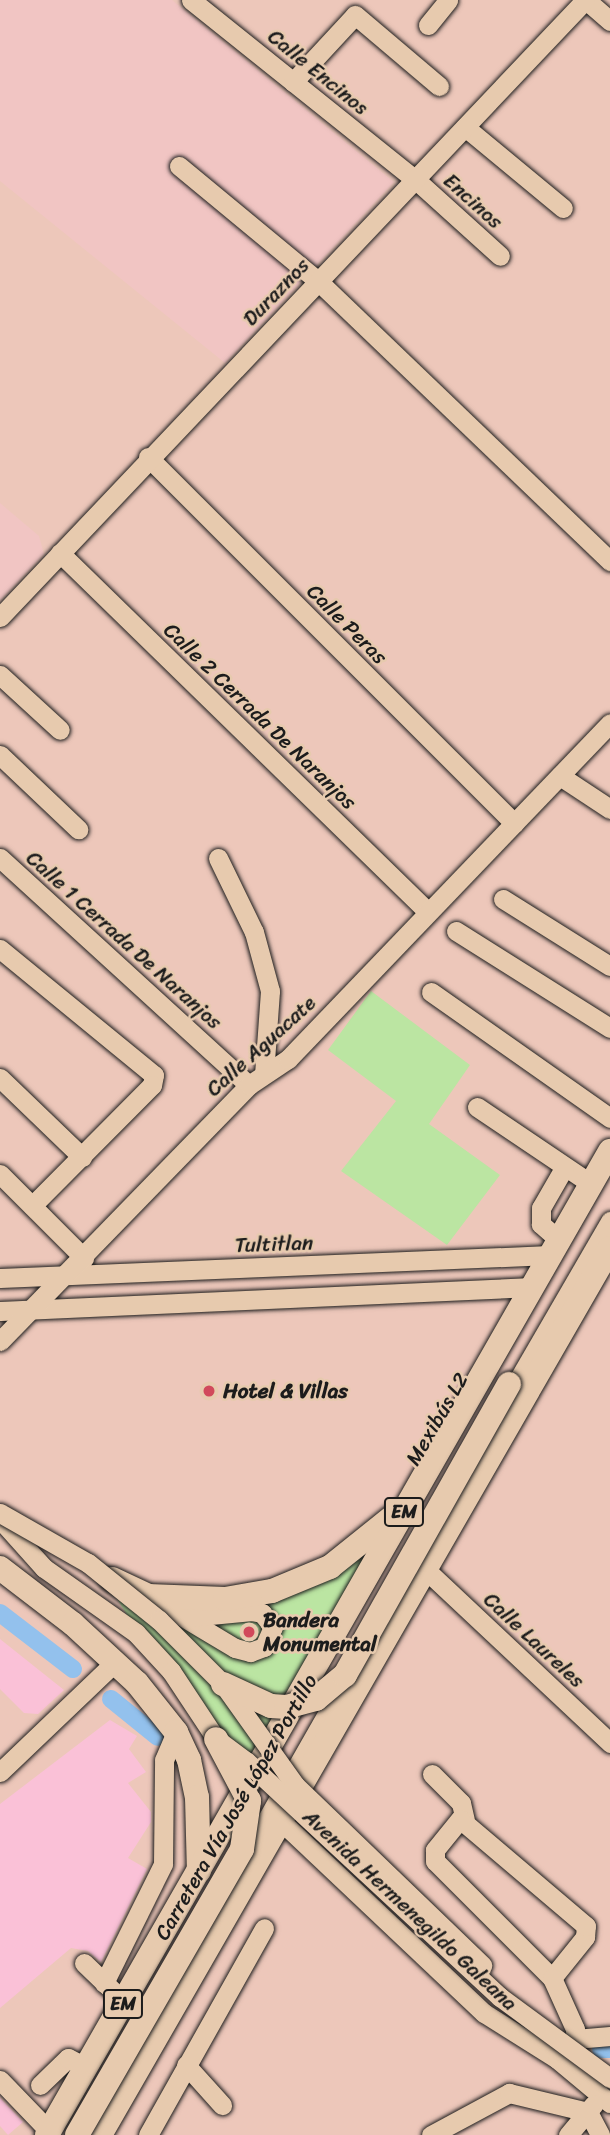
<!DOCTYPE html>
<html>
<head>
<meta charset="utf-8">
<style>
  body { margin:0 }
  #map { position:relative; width:610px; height:2135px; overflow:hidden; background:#edc7ba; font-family:Sriracha,sans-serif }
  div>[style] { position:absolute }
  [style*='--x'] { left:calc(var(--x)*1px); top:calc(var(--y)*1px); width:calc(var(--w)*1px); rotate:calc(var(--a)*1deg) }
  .built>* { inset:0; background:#f1c5c3 }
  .green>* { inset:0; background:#bbe5a2 }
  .canal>* { height:18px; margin:-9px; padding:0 9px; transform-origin:9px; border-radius:9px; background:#93c1ed }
  .building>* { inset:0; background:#fac1d7 }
  .roads { filter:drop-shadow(0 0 2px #1c1c1c) drop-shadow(0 0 2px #1c1c1c) }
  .minor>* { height:19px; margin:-9.5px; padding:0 9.5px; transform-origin:9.5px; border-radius:9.5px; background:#e7caae }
  .major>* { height:24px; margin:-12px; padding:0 12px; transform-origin:12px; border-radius:12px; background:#e7caae }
  .bridges { filter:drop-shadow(0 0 2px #1c1c1c) drop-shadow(0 0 2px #1c1c1c) }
  .minor-bridge>* { height:19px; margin:-9.5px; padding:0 9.5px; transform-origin:9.5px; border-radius:9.5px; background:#e7caae }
  .major-bridge>* { height:24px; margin:-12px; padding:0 12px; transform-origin:12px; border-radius:12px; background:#e7caae }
  .dots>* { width:19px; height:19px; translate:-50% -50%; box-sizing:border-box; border:4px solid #e7caae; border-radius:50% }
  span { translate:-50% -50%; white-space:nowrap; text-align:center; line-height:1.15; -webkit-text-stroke:5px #e7caae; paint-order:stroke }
  .shield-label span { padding:2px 5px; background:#e7caae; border:2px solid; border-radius:5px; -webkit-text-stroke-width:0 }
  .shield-label { font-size:19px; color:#1c1c1c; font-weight:700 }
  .street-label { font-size:21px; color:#1c1c1c }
  .poi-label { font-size:21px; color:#1c1c1c; font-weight:700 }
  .left { translate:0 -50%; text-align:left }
</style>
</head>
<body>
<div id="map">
  <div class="built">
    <i style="clip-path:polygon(0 0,172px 0,394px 182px,225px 363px,0 181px)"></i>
    <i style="clip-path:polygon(0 503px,39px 536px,44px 554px,0 600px)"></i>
  </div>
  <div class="green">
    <i style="clip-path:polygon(371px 991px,470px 1065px,429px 1124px,500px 1175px,447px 1245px,341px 1171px,396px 1101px,328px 1050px)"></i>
    <i style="clip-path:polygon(379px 1544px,238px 1791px,112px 1591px,208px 1609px)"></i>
  </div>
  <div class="canal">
    <i style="--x:0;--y:1613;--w:92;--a:37.5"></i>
    <i style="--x:111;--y:1699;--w:60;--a:39"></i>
    <i style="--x:601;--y:2049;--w:9;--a:0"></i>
  </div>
  <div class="building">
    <i style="clip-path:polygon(0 1639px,64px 1690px,38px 1714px,24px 1713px,0 1689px)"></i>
    <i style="clip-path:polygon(110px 1720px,137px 1736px,129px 1749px,146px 1772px,128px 1783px,151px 1812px,151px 1822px,128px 1858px,147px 1869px,101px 1962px,88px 1951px,71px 1948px,0 2008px,0 1804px)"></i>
    <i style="clip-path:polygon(0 2098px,23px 2122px,8px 2135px,0 2126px)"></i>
  </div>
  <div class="roads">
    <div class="minor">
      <i style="--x:191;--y:0;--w:288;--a:38.7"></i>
      <i style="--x:416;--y:180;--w:113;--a:42.1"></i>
      <i style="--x:586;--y:0;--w:32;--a:41"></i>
      <i style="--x:428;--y:25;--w:32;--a:-51"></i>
      <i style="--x:293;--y:82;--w:91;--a:-47.2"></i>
      <i style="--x:355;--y:15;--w:110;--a:40.2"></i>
      <i style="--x:465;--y:127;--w:127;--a:39.6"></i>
      <i style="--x:179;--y:166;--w:180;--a:39.6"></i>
      <i style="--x:318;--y:281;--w:405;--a:43.8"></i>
      <i style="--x:148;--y:457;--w:518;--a:45"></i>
      <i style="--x:60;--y:553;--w:514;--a:44.29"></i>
      <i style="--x:0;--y:617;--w:850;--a:-46.52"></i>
      <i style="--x:0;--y:675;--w:81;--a:42.5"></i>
      <i style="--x:0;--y:755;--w:108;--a:43.5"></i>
      <i style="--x:560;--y:776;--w:60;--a:33.4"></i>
      <i style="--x:0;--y:858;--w:337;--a:42.4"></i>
      <i style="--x:218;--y:858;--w:82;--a:64.1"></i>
      <i style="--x:254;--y:932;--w:61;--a:74.8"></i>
      <i style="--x:270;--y:991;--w:83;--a:94.1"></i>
      <i style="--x:503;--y:899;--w:126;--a:32.1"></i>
      <i style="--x:456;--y:931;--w:182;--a:32.2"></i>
      <i style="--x:0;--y:949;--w:199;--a:39.3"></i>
      <i style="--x:154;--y:1075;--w:10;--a:101"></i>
      <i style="--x:152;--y:1085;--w:170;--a:134.8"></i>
      <i style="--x:431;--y:992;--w:219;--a:35.1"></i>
      <i style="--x:0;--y:1078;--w:114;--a:43.9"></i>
      <i style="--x:477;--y:1107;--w:138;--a:34"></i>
      <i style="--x:0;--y:1174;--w:119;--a:45"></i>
      <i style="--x:558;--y:1239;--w:23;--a:-139"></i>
      <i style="--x:541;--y:1224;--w:16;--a:-90"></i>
      <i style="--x:541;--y:1208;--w:46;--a:-60.1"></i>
      <i style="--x:0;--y:1278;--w:550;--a:-2.39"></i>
      <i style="--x:0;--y:1311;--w:533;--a:-2.58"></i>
      <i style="--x:0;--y:1341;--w:357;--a:-45.8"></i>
      <i style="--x:249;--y:1085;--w:47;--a:-33.7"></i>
      <i style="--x:288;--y:1059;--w:465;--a:-46.2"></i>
      <i style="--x:507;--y:1399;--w:206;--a:-59.9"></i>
      <i style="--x:0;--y:1519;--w:66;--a:48.1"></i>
      <i style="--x:44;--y:1568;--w:113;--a:35.2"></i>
      <i style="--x:136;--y:1633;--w:52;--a:47.4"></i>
      <i style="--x:171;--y:1671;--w:82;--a:56.5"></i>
      <i style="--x:426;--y:1570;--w:253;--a:43.2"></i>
      <i style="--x:148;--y:1596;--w:101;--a:30.9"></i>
      <i style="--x:235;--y:1648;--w:16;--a:15"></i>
      <i style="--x:250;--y:1652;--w:15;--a:-20"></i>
      <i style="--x:264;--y:1647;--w:22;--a:-66"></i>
      <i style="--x:273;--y:1627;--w:18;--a:-128"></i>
      <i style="--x:262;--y:1613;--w:10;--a:-169"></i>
      <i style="--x:252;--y:1611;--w:63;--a:174.6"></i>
      <i style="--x:0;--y:1772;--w:159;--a:-43.7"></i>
      <i style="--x:432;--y:1774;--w:41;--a:45"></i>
      <i style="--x:461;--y:1803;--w:17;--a:77"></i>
      <i style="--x:282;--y:1822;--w:278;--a:43.4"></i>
      <i style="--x:484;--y:2013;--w:86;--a:32.2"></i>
      <i style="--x:557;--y:2059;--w:69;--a:39.7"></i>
      <i style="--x:243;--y:1861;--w:212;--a:-60.3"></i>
      <i style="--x:84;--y:1963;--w:40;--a:44"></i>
      <i style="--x:552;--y:1978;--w:53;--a:-51.2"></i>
      <i style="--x:585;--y:1937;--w:11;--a:-85"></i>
      <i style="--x:586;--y:1926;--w:165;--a:-139.7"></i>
      <i style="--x:460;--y:1819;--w:40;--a:129"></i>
      <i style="--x:435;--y:1850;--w:11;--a:90"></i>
      <i style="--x:435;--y:1861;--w:165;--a:45"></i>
      <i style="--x:552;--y:1978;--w:56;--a:65.7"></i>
      <i style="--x:575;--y:2029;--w:46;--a:87.5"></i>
      <i style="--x:104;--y:1983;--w:133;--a:-63.6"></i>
      <i style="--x:163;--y:1864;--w:104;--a:-89.4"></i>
      <i style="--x:164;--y:1760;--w:30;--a:-67"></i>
      <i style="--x:575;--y:2039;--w:35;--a:-5"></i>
      <i style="--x:186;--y:2065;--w:54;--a:48"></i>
      <i style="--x:0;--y:2080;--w:71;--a:46.1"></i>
      <i style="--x:40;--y:2085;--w:39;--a:-44"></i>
      <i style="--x:68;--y:2058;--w:20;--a:27"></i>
      <i style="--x:148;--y:2135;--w:237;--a:-60.7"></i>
      <i style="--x:431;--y:2135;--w:89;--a:-28.3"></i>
      <i style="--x:509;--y:2093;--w:81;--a:13.5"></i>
      <i style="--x:588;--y:2112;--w:26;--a:62"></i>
      <i style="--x:568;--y:2135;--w:40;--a:-50"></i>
    </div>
    <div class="major">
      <i style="--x:0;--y:1568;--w:92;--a:37.5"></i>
      <i style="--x:73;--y:1624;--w:87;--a:42.7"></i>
      <i style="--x:137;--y:1683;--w:63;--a:51.5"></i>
      <i style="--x:176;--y:1732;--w:31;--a:65"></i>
      <i style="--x:189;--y:1760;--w:38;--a:78"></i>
      <i style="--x:197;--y:1797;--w:74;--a:88.5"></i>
      <i style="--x:112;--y:1579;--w:40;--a:25"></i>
      <i style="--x:148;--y:1596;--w:77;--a:2.2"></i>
      <i style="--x:225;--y:1599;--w:48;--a:-9.7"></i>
      <i style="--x:272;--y:1591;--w:63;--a:-22.5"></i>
      <i style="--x:330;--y:1567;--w:83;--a:-38.7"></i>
      <i style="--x:47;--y:2135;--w:1134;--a:-60.22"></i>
      <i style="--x:100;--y:2135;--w:1023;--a:-60.1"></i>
    </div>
  </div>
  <div class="bridges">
    <div class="minor-bridge">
      <i style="--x:0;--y:1513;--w:101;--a:29.6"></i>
      <i style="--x:88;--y:1563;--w:91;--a:38.8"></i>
      <i style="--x:159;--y:1620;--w:91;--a:45"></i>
      <i style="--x:223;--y:1684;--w:124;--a:54.5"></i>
      <i style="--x:295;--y:1785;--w:260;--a:43.9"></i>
      <i style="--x:219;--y:1741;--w:34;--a:37"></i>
      <i style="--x:246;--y:1761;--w:347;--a:42.9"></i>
      <i style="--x:500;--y:1997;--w:137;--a:36.4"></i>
    </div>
    <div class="major-bridge">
      <i style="--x:223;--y:1684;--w:53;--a:24.6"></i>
      <i style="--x:271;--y:1706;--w:15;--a:4"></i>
      <i style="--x:286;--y:1707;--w:31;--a:-15"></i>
      <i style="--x:316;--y:1699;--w:38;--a:-40"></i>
      <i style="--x:345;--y:1675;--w:334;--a:-60.6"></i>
      <i style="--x:77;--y:2135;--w:330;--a:-60"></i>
      <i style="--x:242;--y:1849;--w:49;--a:-81.7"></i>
      <i style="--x:249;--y:1801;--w:70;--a:-118"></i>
    </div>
  </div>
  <div class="dots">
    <i style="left:209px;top:1391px;background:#d1495b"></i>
    <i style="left:249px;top:1632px;background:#d1495b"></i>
  </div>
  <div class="shield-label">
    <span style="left:404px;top:1512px">EM</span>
    <span style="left:123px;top:2004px">EM</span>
  </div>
  <div class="street-label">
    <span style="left:318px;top:72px;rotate:39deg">Calle Encinos</span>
    <span style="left:473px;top:201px;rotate:42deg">Encinos</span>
    <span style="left:276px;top:292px;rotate:-46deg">Duraznos</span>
    <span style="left:347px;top:624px;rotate:45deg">Calle Peras</span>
    <span style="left:260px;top:716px;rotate:44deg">Calle 2 Cerrada De Naranjos</span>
    <span style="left:124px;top:940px;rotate:42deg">Calle 1 Cerrada De Naranjos</span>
    <span style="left:261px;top:1046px;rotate:-42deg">Calle Aguacate</span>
    <span style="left:274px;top:1244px;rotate:-2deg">Tultitlan</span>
    <span style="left:437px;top:1419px;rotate:-60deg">Mexibús L2</span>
    <span style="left:534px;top:1640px;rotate:43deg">Calle Laureles</span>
    <span style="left:236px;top:1807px;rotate:-60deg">Carretera Vía José López Portillo</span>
    <span style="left:410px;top:1910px;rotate:43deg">Avenida Hermenegildo Galeana</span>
  </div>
  <div class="poi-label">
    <span class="left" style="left:223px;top:1391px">Hotel &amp; Villas</span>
    <span class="left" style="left:263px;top:1632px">Bandera<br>Monumental</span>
  </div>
</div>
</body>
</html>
